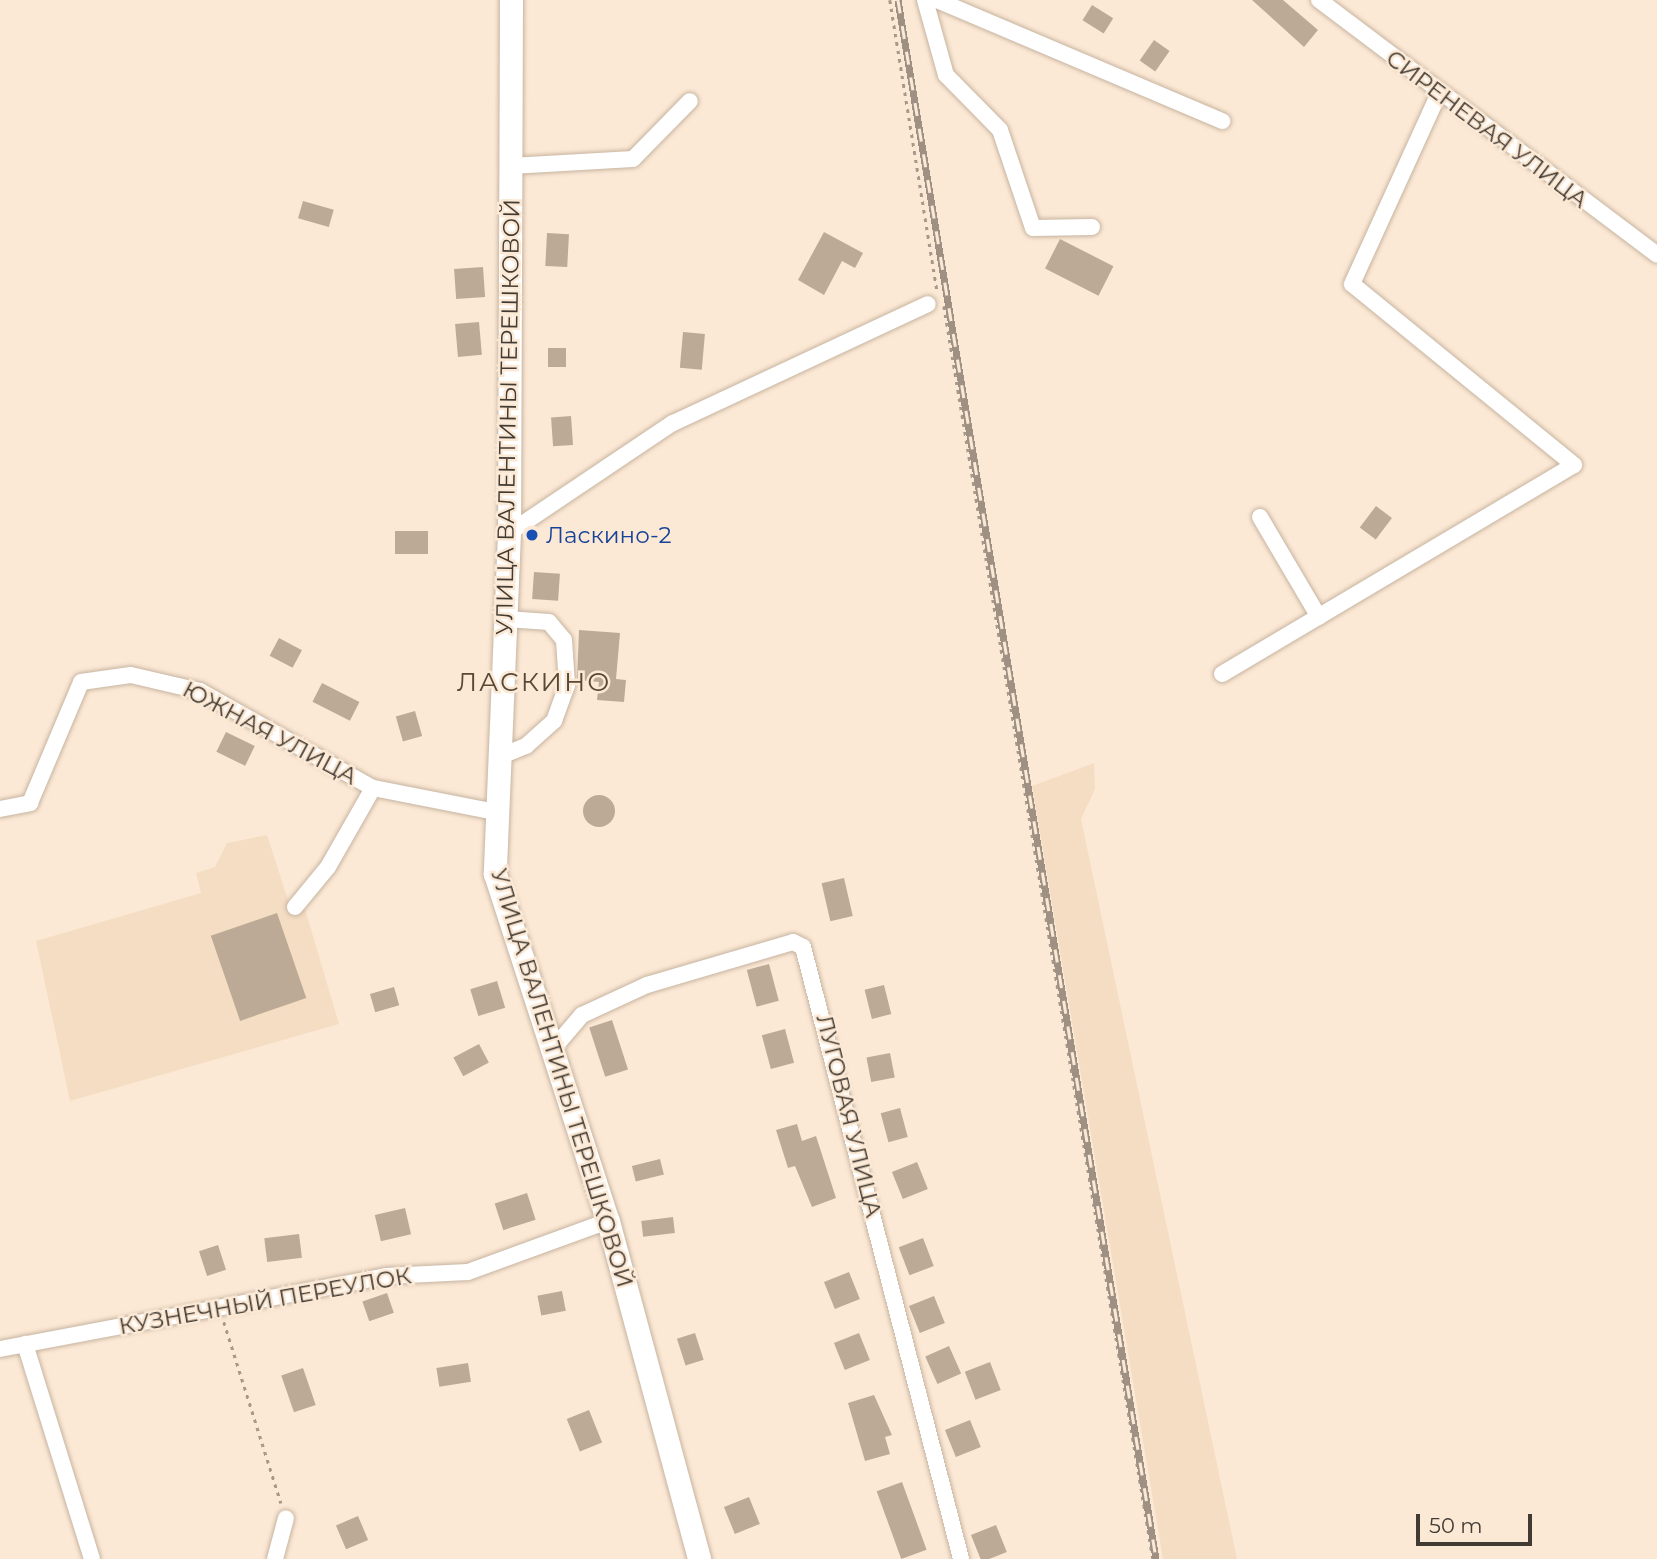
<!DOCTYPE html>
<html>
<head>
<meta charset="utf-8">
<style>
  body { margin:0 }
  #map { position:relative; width:1657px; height:1559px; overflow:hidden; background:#fce9d5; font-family:Montserrat,sans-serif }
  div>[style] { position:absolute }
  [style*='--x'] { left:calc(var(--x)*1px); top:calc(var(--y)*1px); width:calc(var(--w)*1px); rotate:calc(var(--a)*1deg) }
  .built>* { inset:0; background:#f4ddc3 }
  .building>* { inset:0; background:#bcaa97; transform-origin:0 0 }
  .round { border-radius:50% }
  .path>* { height:2.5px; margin-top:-1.25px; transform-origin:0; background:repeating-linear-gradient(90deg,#a6998a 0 3.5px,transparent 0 8.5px) }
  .roads { filter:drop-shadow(0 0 2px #c6b4a1) drop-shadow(0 0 2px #c6b4a1) }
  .street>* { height:16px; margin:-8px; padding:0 8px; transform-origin:8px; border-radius:8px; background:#fff }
  .secondary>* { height:23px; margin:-11.5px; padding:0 11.5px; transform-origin:11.5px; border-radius:11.5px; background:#fff }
  .rail>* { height:7px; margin-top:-3.5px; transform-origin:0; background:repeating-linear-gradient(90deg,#fce9d5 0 13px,#9e9183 0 26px); box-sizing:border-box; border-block:2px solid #9e9183 }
  .dots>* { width:19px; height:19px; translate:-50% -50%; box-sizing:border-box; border:4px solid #fce9d5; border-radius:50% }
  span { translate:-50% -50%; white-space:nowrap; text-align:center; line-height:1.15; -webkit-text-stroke:5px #fce9d5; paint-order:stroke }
  .street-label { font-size:23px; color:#423b33 }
  .transit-label { font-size:23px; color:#164399 }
  .left { translate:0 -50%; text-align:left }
  .quarter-label { font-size:26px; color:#574837; letter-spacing:2px }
  .scale { position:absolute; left:1416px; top:1514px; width:116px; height:32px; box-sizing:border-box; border:4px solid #423b33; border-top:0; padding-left:9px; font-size:21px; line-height:24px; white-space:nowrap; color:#423b33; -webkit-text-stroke:5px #fce9d5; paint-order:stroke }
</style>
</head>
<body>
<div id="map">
  <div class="built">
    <i style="clip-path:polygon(1094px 763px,1095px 789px,1081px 819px,1237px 1559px,1163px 1559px,1032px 786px)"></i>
    <i style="clip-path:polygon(267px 835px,290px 906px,305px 909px,339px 1024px,70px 1101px,36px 941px,201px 893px,196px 873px,215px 867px,227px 843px)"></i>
  </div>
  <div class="building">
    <i style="clip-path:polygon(1252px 0,1283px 0,1318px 30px,1304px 47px)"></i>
    <i style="left:1092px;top:5px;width:25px;height:18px;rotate:32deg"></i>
    <i style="left:1154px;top:40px;width:19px;height:25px;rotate:35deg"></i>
    <i style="left:303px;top:201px;width:32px;height:18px;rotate:16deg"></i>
    <i style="clip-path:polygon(824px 232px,863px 253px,855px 268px,842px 261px,824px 295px,798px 280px)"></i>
    <i style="left:547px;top:233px;width:22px;height:33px;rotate:3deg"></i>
    <i style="left:1060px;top:239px;width:60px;height:33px;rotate:27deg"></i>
    <i style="left:483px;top:267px;width:30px;height:29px;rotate:86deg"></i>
    <i style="left:479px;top:322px;width:33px;height:24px;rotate:85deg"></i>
    <i style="left:683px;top:332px;width:22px;height:36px;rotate:5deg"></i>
    <i style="left:548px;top:348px;width:18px;height:19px"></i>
    <i style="left:571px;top:416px;width:29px;height:20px;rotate:86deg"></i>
    <i style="left:1376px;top:506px;width:20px;height:27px;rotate:37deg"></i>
    <i style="left:395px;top:531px;width:33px;height:23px"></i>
    <i style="left:534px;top:572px;width:26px;height:27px;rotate:4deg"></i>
    <i style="clip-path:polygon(579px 630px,620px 633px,616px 679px,626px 680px,624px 702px,597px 700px,599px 682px,577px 680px)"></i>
    <i style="left:279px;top:638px;width:26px;height:20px;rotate:28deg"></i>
    <i style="left:322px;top:683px;width:42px;height:21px;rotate:27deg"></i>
    <i style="left:415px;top:711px;width:26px;height:20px;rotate:74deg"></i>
    <i style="left:226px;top:732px;width:32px;height:22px;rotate:26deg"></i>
    <i class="round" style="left:583px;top:795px;width:32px;height:32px"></i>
    <i style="left:844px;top:878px;width:39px;height:23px;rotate:77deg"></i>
    <i style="left:277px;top:913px;width:90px;height:70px;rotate:71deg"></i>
    <i style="left:769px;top:964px;width:38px;height:23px;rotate:75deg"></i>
    <i style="left:497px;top:981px;width:28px;height:28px;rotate:73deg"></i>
    <i style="left:884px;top:985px;width:30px;height:20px;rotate:76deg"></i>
    <i style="left:394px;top:987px;width:19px;height:25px;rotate:74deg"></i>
    <i style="left:612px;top:1020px;width:52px;height:24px;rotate:72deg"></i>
    <i style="left:785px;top:1029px;width:35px;height:24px;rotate:75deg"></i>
    <i style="left:479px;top:1044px;width:21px;height:29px;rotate:62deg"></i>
    <i style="left:890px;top:1053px;width:25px;height:24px;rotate:79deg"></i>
    <i style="left:900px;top:1108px;width:30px;height:20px;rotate:75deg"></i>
    <i style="clip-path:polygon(797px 1124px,802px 1141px,816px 1136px,836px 1198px,812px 1207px,795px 1166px,788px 1168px,776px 1130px)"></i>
    <i style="left:660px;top:1159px;width:16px;height:29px;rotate:76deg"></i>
    <i style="left:917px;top:1162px;width:29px;height:27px;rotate:68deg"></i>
    <i style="left:527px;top:1193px;width:28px;height:34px;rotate:72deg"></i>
    <i style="left:405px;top:1208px;width:27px;height:31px;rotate:77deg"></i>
    <i style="left:673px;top:1217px;width:16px;height:32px;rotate:83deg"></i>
    <i style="left:299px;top:1234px;width:24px;height:35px;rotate:83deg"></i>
    <i style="left:923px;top:1238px;width:30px;height:26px;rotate:69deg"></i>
    <i style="left:218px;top:1245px;width:26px;height:20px;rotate:72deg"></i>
    <i style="left:849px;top:1272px;width:29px;height:27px;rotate:68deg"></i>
    <i style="left:562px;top:1291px;width:20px;height:25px;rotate:79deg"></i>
    <i style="left:387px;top:1293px;width:21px;height:26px;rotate:71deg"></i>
    <i style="left:934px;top:1296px;width:29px;height:27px;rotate:68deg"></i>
    <i style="left:695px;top:1333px;width:28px;height:19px;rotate:72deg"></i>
    <i style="left:859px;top:1333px;width:29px;height:27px;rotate:68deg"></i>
    <i style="left:949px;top:1346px;width:30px;height:26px;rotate:66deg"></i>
    <i style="left:990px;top:1362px;width:30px;height:27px;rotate:69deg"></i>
    <i style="left:468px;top:1363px;width:19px;height:32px;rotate:81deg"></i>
    <i style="left:303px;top:1368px;width:39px;height:23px;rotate:71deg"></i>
    <i style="clip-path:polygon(874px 1395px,892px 1435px,885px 1437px,890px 1454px,865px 1461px,848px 1403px)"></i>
    <i style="left:589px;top:1410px;width:35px;height:24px;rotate:68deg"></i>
    <i style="left:970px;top:1420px;width:29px;height:27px;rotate:68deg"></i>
    <i style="left:902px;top:1482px;width:72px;height:27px;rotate:70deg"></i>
    <i style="left:749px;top:1497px;width:29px;height:27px;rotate:68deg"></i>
    <i style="left:358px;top:1516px;width:26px;height:24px;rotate:67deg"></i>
    <i style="left:996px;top:1525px;width:29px;height:27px;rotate:68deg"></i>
  </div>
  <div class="path">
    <i style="--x:890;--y:0;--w:294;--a:80.8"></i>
    <i style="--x:944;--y:306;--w:1270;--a:80.53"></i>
    <i style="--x:224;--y:1322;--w:190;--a:72.5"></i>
  </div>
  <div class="roads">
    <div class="street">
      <i style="--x:925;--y:0;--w:78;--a:74.4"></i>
      <i style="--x:946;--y:75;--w:77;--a:45.5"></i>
      <i style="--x:1000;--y:130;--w:103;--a:71.4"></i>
      <i style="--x:1033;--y:228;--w:59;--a:-1"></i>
      <i style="--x:937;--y:0;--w:310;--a:23"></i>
      <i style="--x:1319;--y:0;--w:423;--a:37"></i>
      <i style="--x:511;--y:166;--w:122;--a:-3.3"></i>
      <i style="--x:633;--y:159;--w:81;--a:-45.5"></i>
      <i style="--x:1260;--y:517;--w:116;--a:59.5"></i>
      <i style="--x:509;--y:533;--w:197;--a:-33.9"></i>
      <i style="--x:673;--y:423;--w:281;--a:-25"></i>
      <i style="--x:1222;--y:674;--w:409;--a:-30.7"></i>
      <i style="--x:1574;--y:465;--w:286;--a:-140.8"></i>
      <i style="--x:1352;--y:284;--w:208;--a:-65.5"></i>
      <i style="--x:501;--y:756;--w:27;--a:-22"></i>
      <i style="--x:526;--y:746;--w:38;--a:-42"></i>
      <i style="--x:554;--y:721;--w:38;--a:-70"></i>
      <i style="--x:567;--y:685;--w:45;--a:-93.8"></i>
      <i style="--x:564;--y:640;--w:23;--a:-130"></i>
      <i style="--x:549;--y:622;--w:42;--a:-175.9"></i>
      <i style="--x:0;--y:809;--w:31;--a:-11"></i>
      <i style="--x:30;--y:803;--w:131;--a:-67.1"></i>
      <i style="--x:81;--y:682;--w:50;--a:-8"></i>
      <i style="--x:131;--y:675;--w:71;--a:13.1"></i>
      <i style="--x:200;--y:691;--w:198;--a:29.3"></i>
      <i style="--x:373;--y:788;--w:124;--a:11.1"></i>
      <i style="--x:295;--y:907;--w:52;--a:-50.5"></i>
      <i style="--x:328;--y:867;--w:91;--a:-60.3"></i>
      <i style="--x:552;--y:1050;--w:46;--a:-49.4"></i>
      <i style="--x:582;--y:1015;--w:72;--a:-24.8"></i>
      <i style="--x:647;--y:985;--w:152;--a:-16.4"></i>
      <i style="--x:793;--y:942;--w:11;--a:27"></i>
      <i style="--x:803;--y:947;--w:632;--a:75.52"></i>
      <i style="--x:25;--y:1344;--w:225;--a:72.7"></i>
      <i style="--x:0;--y:1349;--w:393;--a:-10.7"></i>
      <i style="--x:386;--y:1276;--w:82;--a:-2.8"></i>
      <i style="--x:468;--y:1272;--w:149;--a:-20"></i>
      <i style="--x:275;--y:1559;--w:42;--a:-75"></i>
    </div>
    <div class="secondary">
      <i style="--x:511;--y:0;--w:533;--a:90.21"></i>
      <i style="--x:509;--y:533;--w:341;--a:92.4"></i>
      <i style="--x:495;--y:874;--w:365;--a:72"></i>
      <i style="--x:608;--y:1221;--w:350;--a:74.9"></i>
    </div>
  </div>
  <div class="rail">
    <i style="--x:898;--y:0;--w:1580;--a:80.6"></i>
  </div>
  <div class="dots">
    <i style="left:532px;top:535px;background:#1a4fb4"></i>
  </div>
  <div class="street-label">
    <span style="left:1487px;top:129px;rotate:37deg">СИРЕНЕВАЯ УЛИЦА</span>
    <span style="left:508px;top:417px;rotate:-89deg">УЛИЦА ВАЛЕНТИНЫ ТЕРЕШКОВОЙ</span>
    <span style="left:270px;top:733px;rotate:28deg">ЮЖНАЯ УЛИЦА</span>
    <span style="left:562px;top:1078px;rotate:73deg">УЛИЦА ВАЛЕНТИНЫ ТЕРЕШКОВОЙ</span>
    <span style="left:849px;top:1116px;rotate:76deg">ЛУГОВАЯ УЛИЦА</span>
    <span style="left:265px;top:1301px;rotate:-10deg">КУЗНЕЧНЫЙ ПЕРЕУЛОК</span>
  </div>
  <div class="transit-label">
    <span class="left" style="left:546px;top:535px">Ласкино-2</span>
  </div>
  <div class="quarter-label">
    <span style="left:534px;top:683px">ЛАСКИНО</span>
  </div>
  <div class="scale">50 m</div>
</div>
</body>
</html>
